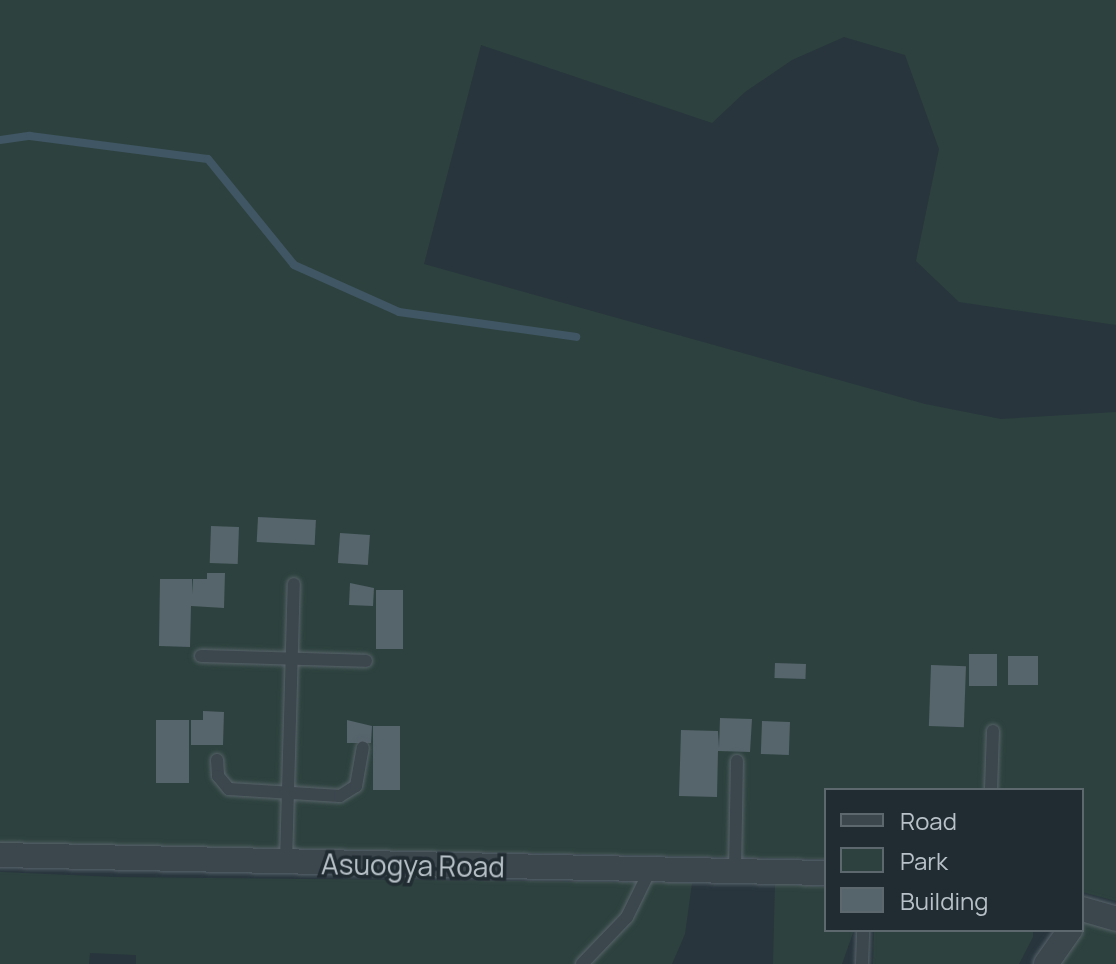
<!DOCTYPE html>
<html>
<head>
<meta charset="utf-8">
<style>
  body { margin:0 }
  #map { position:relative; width:1116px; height:964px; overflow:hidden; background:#28353d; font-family:Manrope,sans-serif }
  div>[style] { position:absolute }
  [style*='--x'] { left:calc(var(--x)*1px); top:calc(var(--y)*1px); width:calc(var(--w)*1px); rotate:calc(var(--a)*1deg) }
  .green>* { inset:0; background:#2d423e }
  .stream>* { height:8px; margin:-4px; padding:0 4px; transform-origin:4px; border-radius:4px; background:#405664 }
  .building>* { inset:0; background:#56646c; transform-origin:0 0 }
  .roads { filter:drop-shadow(0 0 2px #59646b) drop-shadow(0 0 2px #59646b) }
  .service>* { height:12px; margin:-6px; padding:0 6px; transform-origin:6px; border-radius:6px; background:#3c464d }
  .minor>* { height:24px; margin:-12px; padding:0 12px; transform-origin:12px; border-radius:12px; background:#3c464d }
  span { translate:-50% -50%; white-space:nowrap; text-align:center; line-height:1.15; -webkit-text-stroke:7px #202b32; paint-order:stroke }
  .street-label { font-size:28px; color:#b8c1c8 }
  .legend { position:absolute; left:824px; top:788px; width:260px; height:144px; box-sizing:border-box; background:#202b32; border:2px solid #5d676e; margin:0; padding:10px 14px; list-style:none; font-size:24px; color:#b8c1c8 }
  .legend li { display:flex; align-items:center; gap:16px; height:40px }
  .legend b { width:40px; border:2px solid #5d676e }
</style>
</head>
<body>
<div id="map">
  <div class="green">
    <i style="clip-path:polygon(0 0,1116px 0,1116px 325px,959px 302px,916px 261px,939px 149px,905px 55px,844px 37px,792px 60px,745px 92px,712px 123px,481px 45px,424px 264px,925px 404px,1001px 419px,1116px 412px,1116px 901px,1082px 892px,1082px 790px,826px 790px,826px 859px,0 843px)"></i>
    <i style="clip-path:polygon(0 872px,116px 877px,692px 883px,685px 934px,672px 964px,136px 964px,136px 955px,90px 953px,89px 964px,0 964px)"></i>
    <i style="clip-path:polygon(775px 883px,826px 887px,826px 930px,854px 930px,842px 964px,773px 964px)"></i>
    <i style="clip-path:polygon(1085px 919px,1116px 929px,1116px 964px,1054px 964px)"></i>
    <i style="clip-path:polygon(874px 930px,1033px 930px,1033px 937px,1019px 964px,873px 964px)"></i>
  </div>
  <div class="stream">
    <i style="--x:0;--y:140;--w:30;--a:-8"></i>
    <i style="--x:30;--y:136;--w:179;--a:7.4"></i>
    <i style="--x:208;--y:159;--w:136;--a:50.9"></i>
    <i style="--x:294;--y:265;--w:115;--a:24.1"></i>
    <i style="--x:399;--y:312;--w:179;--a:8"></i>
  </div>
  <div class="building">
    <i style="left:258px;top:517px;width:58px;height:25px;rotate:3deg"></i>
    <i style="left:211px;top:526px;width:28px;height:37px;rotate:2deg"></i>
    <i style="left:340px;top:533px;width:30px;height:30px;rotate:4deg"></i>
    <i style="clip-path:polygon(207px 573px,225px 573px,224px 608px,191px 606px,190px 647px,159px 646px,160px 579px,192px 579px,192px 594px,193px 579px,207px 579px)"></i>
    <i style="clip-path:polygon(350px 583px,374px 588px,373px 606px,349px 605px)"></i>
    <i style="left:376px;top:590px;width:27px;height:59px"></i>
    <i style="left:969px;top:654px;width:28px;height:32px"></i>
    <i style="left:1008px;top:656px;width:30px;height:29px"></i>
    <i style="left:775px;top:663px;width:31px;height:15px;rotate:2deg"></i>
    <i style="left:931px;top:665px;width:35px;height:61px;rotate:2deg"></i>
    <i style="clip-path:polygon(203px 711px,224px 712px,223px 745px,191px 745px,191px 720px,203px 720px)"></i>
    <i style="clip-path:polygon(720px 718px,752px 719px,750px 752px,718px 751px,717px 797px,679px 796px,681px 730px,718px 731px,719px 748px)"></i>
    <i style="left:156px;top:720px;width:33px;height:63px"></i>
    <i style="clip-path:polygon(347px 720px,372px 726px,371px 743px,347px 743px)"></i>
    <i style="left:762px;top:721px;width:28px;height:33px;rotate:2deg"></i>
    <i style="left:373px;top:726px;width:27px;height:64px"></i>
  </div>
  <div class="roads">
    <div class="service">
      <i style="--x:201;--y:656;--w:165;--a:1.7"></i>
      <i style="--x:217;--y:760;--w:16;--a:86"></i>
      <i style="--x:218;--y:776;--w:17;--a:50"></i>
      <i style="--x:229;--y:789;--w:111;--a:3.6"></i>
      <i style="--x:340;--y:796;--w:19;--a:-32"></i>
      <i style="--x:356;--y:786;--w:39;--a:-80"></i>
      <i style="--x:991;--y:790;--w:59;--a:-88.1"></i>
      <i style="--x:286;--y:862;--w:278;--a:-88.4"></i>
      <i style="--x:735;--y:872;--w:111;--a:-89"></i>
      <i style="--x:582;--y:964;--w:65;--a:-46.2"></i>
      <i style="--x:627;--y:917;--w:52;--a:-63.9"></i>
      <i style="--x:862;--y:964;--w:34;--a:-88"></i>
    </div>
    <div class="minor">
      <i style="--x:0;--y:855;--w:826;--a:1.25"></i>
      <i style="--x:1082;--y:909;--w:35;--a:16"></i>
      <i style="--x:1046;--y:964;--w:42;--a:-54.8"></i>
    </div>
  </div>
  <div class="street-label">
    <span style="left:413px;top:865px;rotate:1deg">Asuogya Road</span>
  </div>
  <ul class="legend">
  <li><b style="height:10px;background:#3c464d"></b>Road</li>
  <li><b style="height:22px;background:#2d423e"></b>Park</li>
  <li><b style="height:22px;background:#56646c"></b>Building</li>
  </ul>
</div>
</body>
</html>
